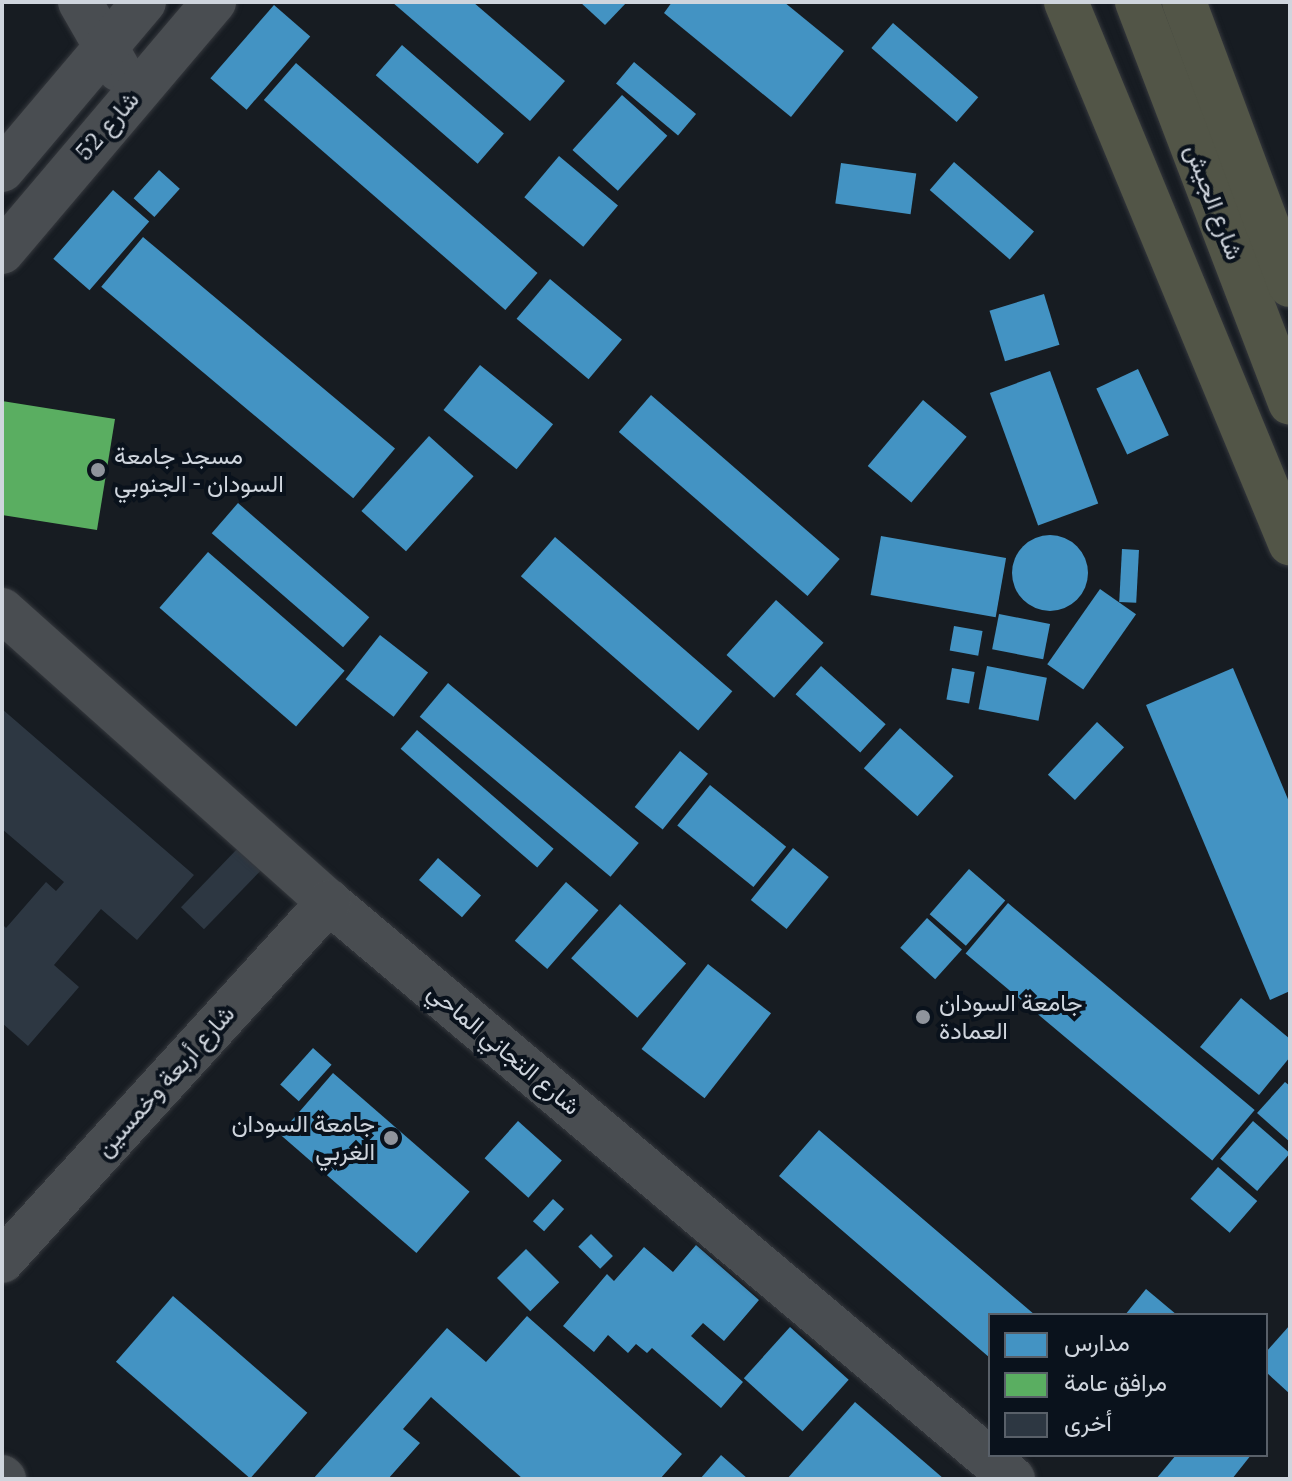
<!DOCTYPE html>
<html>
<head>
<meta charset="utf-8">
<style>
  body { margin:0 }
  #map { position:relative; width:1292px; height:1481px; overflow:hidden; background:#171c22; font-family:"IBM Plex Serif",Vazirmatn,serif }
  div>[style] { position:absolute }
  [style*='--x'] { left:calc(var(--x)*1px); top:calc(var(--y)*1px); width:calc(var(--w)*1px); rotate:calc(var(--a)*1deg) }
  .schools>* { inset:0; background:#4393c3; transform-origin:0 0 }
  .round { border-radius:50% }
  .public>* { inset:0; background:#5aae61 }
  .building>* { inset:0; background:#2d3742; transform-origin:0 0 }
  .roads { filter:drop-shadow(0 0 2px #35383d) drop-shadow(0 0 2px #35383d) }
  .minor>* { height:44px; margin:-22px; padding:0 22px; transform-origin:22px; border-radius:22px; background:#494d51 }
  .highway>* { height:44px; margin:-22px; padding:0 22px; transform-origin:22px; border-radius:22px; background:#525547 }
  .dots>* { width:22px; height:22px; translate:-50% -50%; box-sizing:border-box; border:4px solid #0a121c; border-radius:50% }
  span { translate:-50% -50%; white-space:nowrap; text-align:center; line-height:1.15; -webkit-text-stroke:8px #0a121c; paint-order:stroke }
  .street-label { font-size:24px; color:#cfd5dd }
  .poi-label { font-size:24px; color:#cfd5dd }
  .left { translate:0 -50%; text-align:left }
  .right { translate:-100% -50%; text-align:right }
  .frame { position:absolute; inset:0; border:4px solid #cfd5dd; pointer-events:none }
  .legend { position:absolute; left:988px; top:1313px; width:280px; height:144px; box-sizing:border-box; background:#0a121c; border:2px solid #596069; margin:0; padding:10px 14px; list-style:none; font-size:24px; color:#cfd5dd }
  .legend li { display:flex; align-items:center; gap:16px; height:40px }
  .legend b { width:40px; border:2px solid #596069 }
</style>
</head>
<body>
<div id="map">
  <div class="schools">
    <i style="clip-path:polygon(392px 2px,473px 2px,565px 81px,530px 121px)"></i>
    <i style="clip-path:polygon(580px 2px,627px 2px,605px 25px)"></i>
    <i style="clip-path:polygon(672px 2px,784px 2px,844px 51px,791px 117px,664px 13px)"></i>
    <i style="left:274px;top:5px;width:48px;height:97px;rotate:41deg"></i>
    <i style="left:893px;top:23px;width:113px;height:33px;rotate:41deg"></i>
    <i style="left:402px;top:45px;width:135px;height:40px;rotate:41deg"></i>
    <i style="left:634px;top:62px;width:81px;height:28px;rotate:40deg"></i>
    <i style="left:296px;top:63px;width:320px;height:49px;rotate:41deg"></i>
    <i style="left:622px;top:95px;width:61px;height:74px;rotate:42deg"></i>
    <i style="left:559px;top:156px;width:77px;height:54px;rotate:40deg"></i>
    <i style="left:954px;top:162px;width:106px;height:37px;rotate:41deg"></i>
    <i style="left:841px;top:163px;width:76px;height:41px;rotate:8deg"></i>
    <i style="left:159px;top:170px;width:28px;height:38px;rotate:42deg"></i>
    <i style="left:113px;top:190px;width:48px;height:91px;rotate:41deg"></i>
    <i style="left:143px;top:237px;width:329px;height:65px;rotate:40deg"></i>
    <i style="left:550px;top:279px;width:94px;height:52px;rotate:40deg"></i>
    <i style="left:1044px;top:294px;width:53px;height:57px;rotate:73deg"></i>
    <i style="left:480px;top:365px;width:94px;height:58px;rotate:39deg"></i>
    <i style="left:1138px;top:369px;width:73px;height:46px;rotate:65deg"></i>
    <i style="left:1050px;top:371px;width:141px;height:64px;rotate:70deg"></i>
    <i style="left:651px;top:395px;width:250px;height:49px;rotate:41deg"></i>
    <i style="left:923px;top:400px;width:57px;height:86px;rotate:40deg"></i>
    <i style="left:429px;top:436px;width:60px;height:101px;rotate:42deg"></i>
    <i style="left:238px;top:503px;width:174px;height:40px;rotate:41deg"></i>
    <i class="round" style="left:1012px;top:535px;width:76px;height:76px"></i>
    <i style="left:881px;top:536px;width:127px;height:60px;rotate:10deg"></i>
    <i style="left:555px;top:537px;width:235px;height:52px;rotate:41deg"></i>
    <i style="left:1122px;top:549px;width:17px;height:53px;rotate:3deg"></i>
    <i style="left:208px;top:552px;width:181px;height:74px;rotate:41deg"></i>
    <i style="left:1100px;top:589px;width:44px;height:92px;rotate:35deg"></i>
    <i style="left:776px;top:600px;width:64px;height:74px;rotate:42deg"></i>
    <i style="left:999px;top:614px;width:52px;height:36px;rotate:11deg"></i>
    <i style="left:954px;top:626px;width:29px;height:25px;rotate:10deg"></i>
    <i style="left:380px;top:635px;width:61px;height:56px;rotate:38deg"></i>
    <i style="left:821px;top:666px;width:87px;height:38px;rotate:42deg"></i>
    <i style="left:987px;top:666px;width:61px;height:44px;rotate:11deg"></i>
    <i style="left:952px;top:668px;width:23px;height:32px;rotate:10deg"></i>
    <i style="clip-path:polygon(1233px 668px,1290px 804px,1290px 991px,1270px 1000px,1146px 705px)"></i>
    <i style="left:448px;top:683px;width:249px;height:44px;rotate:40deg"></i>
    <i style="left:1097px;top:722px;width:37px;height:72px;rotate:43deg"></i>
    <i style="left:900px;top:728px;width:72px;height:54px;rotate:42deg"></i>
    <i style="left:417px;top:730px;width:181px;height:25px;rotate:41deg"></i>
    <i style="left:680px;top:751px;width:36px;height:72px;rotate:39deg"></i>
    <i style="left:710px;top:785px;width:98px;height:52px;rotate:39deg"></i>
    <i style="left:793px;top:848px;width:46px;height:67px;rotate:39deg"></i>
    <i style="left:438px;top:858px;width:57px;height:29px;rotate:41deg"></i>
    <i style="left:969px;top:869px;width:48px;height:60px;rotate:41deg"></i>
    <i style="left:566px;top:882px;width:43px;height:78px;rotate:41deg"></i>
    <i style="left:1008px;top:903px;width:322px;height:66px;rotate:40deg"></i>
    <i style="left:620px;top:904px;width:89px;height:73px;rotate:42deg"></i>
    <i style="left:927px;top:918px;width:47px;height:40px;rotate:42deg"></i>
    <i style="left:708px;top:964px;width:80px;height:108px;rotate:38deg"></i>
    <i style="clip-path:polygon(1241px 998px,1290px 1039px,1290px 1057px,1259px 1095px,1200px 1047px)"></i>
    <i style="left:313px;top:1048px;width:25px;height:49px;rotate:42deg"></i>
    <i style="left:333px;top:1073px;width:181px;height:81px;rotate:41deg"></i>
    <i style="clip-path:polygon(1285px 1082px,1290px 1086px,1290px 1142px,1257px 1113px)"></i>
    <i style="left:518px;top:1121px;width:59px;height:50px;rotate:42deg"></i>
    <i style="left:1253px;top:1121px;width:49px;height:50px;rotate:41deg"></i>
    <i style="clip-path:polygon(819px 1130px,1035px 1315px,990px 1315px,990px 1358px,779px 1176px)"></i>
    <i style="left:1218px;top:1167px;width:52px;height:42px;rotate:41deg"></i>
    <i style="left:553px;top:1199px;width:15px;height:30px;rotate:42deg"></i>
    <i style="left:591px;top:1234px;width:31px;height:18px;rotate:45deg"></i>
    <i style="clip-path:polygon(696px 1245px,759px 1300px,724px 1341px,703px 1323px,691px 1336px,743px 1382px,721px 1408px,652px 1348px,647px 1353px,636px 1344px,628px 1353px,608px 1335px,594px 1352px,563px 1326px,607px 1274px,614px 1281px,644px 1247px,673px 1272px)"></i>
    <i style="left:526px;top:1249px;width:47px;height:41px;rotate:45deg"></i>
    <i style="clip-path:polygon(1146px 1289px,1177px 1315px,1125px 1315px)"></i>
    <i style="left:173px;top:1296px;width:178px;height:87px;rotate:41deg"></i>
    <i style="clip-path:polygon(527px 1316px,682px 1454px,660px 1479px,523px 1479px,431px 1397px,403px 1429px,420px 1443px,388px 1479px,313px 1479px,447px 1328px,486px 1362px)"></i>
    <i style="clip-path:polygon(1290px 1325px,1290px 1394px,1266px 1372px,1266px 1352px)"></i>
    <i style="left:790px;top:1327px;width:79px;height:69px;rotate:42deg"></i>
    <i style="clip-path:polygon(855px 1402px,944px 1479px,787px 1479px)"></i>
    <i style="clip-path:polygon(721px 1455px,748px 1479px,700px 1479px)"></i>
    <i style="clip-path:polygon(1176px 1455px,1251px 1455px,1232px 1479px,1156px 1479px)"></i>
  </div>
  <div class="public">
    <i style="clip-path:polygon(2px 401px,115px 419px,97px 530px,2px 515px)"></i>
  </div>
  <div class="building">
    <i style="clip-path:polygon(2px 709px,194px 875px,137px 940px,101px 909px,54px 965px,79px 987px,28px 1046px,2px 1023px,2px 924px,6px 928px,46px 882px,56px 891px,64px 882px,2px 829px)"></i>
    <i style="left:240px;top:846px;width:32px;height:85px;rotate:44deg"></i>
  </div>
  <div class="roads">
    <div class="minor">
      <i style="--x:80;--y:2;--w:78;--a:60.2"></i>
      <i style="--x:2;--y:170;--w:220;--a:-49.8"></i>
      <i style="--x:2;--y:252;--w:328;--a:-49.7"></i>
      <i style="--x:2;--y:610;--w:438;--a:41.8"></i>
      <i style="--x:329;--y:902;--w:895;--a:40.15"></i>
      <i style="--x:2;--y:1261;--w:486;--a:-47.7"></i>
      <i style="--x:2;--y:1477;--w:3;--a:45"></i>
    </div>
    <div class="highway">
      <i style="--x:1066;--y:2;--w:586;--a:67.51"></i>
      <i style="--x:1137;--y:2;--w:429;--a:69.1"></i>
      <i style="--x:1184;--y:2;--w:302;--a:69.5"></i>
    </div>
  </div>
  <div class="dots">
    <i style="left:98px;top:470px;background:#8f949c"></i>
    <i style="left:923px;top:1017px;background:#8f949c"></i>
    <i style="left:391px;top:1138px;background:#8f949c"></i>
  </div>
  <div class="street-label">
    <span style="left:107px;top:126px;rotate:-49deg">شارع 52</span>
    <span style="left:1214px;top:202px;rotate:69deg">شارع الجيش</span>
    <span style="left:504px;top:1049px;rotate:40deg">شارع التجاني الماحي</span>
    <span style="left:165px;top:1081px;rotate:-48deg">شارع أربعة وخمسين</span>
  </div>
  <div class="poi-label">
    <span class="left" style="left:114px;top:470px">مسجد جامعة<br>السودان - الجنوبي</span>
    <span class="left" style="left:939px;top:1017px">جامعة السودان<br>العمادة</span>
    <span class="right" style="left:375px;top:1138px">جامعة السودان<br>الغربي</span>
  </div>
  <div class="frame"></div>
  <ul class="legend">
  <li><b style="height:22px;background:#4393c3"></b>مدارس</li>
  <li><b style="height:22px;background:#5aae61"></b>مرافق عامة</li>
  <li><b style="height:22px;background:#2d3742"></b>أخرى</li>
  </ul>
</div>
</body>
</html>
